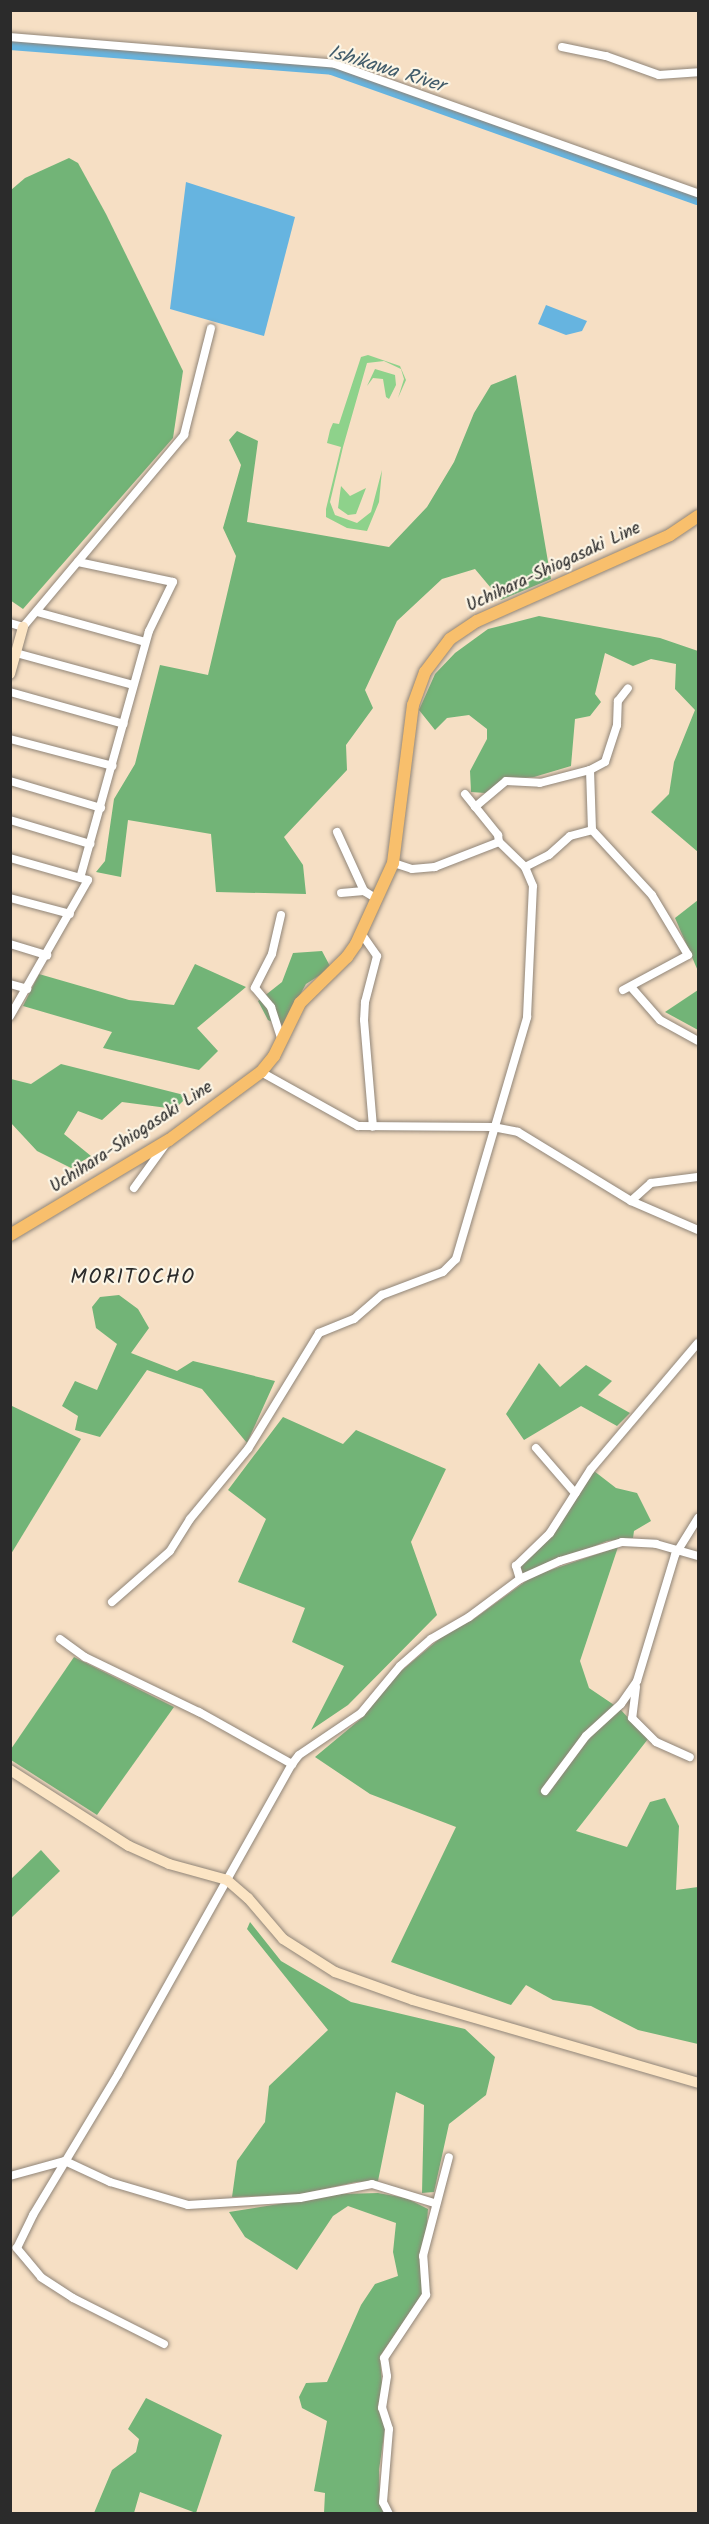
<!DOCTYPE html>
<html>
<head>
<meta charset="utf-8">
<style>
  body { margin:0 }
  #map { position:relative; width:709px; height:2524px; overflow:hidden; background:#f6dfc4; font-family:Kalam,sans-serif }
  div>[style] { position:absolute }
  [style*='--x'] { left:calc(var(--x)*1px); top:calc(var(--y)*1px); width:calc(var(--w)*1px); rotate:calc(var(--a)*1deg) }
  .green>* { inset:0; background:#8ed28b }
  .forest>* { inset:0; background:#72b477 }
  .water>* { inset:0; background:#66b4e0 }
  .river>* { height:12px; margin:-6px; padding:0 6px; transform-origin:6px; border-radius:6px; background:#66b4e0 }
  .roads { filter:drop-shadow(0 0 2px #908578) drop-shadow(0 0 2px #908578) }
  .street>* { height:8px; margin:-4px; padding:0 4px; transform-origin:4px; border-radius:4px; background:#fff }
  .secondary>* { height:10px; margin:-5px; padding:0 5px; transform-origin:5px; border-radius:5px; background:#fce5c4 }
  .primary>* { height:12px; margin:-6px; padding:0 6px; transform-origin:6px; border-radius:6px; background:#f8bf6c }
  span { translate:-50% -50%; white-space:nowrap; text-align:center; line-height:1.15; -webkit-text-stroke:4.5px #fcf5e5; paint-order:stroke }
  .street-label { font-size:18px; color:#2b2b2b }
  .water-label { font-size:20px; color:#405b6a; font-style:italic }
  .quarter-label { font-size:21px; color:#2b2b2b; letter-spacing:1.5px }
  .frame { position:absolute; inset:0; border:12px solid #2b2b2b; pointer-events:none }
</style>
</head>
<body>
<div id="map">
  <div class="green">
    <i style="clip-path:polygon(368px 355px,400px 366px,406px 380px,398px 398px,404px 379px,401px 369px,384px 361px,367px 363px,343px 447px,330px 502px,335px 515px,357px 523px,371px 512px,382px 470px,379px 502px,367px 531px,347px 528px,326px 517px,326px 509px,341px 447px,327px 443px,330px 430px,333px 423px,339px 424px,361px 357px)"></i>
    <i style="clip-path:polygon(375px 369px,395px 375px,396px 385px,389px 399px,386px 397px,383px 379px,373px 378px,367px 386px)"></i>
    <i style="clip-path:polygon(341px 486px,350px 496px,366px 488px,356px 514px,348px 515px,338px 508px)"></i>
  </div>
  <div class="forest">
    <i style="clip-path:polygon(69px 158px,78px 163px,106px 214px,183px 371px,173px 438px,23px 609px,10px 600px,11px 190px,25px 178px)"></i>
    <i style="clip-path:polygon(516px 375px,551px 579px,501px 600px,475px 569px,442px 579px,397px 621px,365px 690px,373px 708px,346px 745px,347px 770px,284px 837px,303px 865px,306px 894px,216px 892px,211px 834px,128px 820px,121px 877px,96px 872px,105px 861px,114px 799px,135px 764px,160px 665px,208px 675px,236px 556px,223px 528px,241px 465px,229px 440px,237px 431px,258px 441px,247px 522px,389px 547px,427px 507px,454px 462px,474px 413px,491px 385px)"></i>
    <i style="clip-path:polygon(539px 616px,660px 638px,698px 651px,698px 852px,651px 812px,669px 794px,674px 762px,695px 710px,675px 689px,676px 664px,651px 659px,633px 666px,605px 653px,595px 694px,601px 702px,590px 716px,575px 719px,571px 766px,534px 777px,507px 779px,485px 793px,471px 792px,470px 771px,487px 739px,487px 729px,469px 715px,447px 718px,435px 730px,419px 710px,435px 674px,455px 653px,488px 629px)"></i>
    <i style="clip-path:polygon(698px 900px,698px 971px,675px 918px)"></i>
    <i style="clip-path:polygon(322px 951px,331px 968px,306px 984px,282px 1027px,268px 1020px,258px 1001px,282px 982px,293px 953px)"></i>
    <i style="clip-path:polygon(195px 964px,246px 987px,197px 1028px,218px 1051px,199px 1070px,103px 1048px,112px 1032px,23px 1006px,39px 974px,129px 1000px,174px 1005px)"></i>
    <i style="clip-path:polygon(698px 990px,698px 1030px,665px 1012px)"></i>
    <i style="clip-path:polygon(61px 1064px,188px 1096px,175px 1109px,122px 1102px,102px 1120px,78px 1111px,64px 1134px,91px 1156px,71px 1168px,37px 1151px,11px 1123px,11px 1079px,31px 1084px)"></i>
    <i style="clip-path:polygon(119px 1295px,138px 1309px,149px 1328px,131px 1353px,177px 1371px,193px 1361px,275px 1381px,247px 1443px,202px 1389px,147px 1370px,100px 1437px,75px 1430px,78px 1416px,62px 1406px,75px 1381px,97px 1390px,117px 1344px,96px 1328px,92px 1307px,100px 1297px)"></i>
    <i style="clip-path:polygon(539px 1363px,560px 1387px,586px 1365px,612px 1381px,598px 1395px,630px 1413px,617px 1426px,581px 1406px,524px 1440px,506px 1414px)"></i>
    <i style="clip-path:polygon(12px 1406px,81px 1439px,11px 1554px,10px 1407px)"></i>
    <i style="clip-path:polygon(283px 1417px,343px 1444px,356px 1430px,446px 1469px,411px 1542px,437px 1615px,348px 1705px,311px 1730px,344px 1666px,292px 1642px,305px 1608px,238px 1582px,266px 1519px,228px 1490px)"></i>
    <i style="clip-path:polygon(594px 1471px,616px 1488px,637px 1493px,651px 1521px,634px 1531px,633px 1538px,607px 1541px,523px 1575px,520px 1567px,558px 1528px)"></i>
    <i style="clip-path:polygon(618px 1547px,580px 1661px,589px 1688px,620px 1709px,648px 1739px,576px 1831px,627px 1847px,650px 1802px,665px 1798px,679px 1826px,676px 1890px,698px 1887px,698px 2044px,638px 2030px,591px 2006px,553px 2000px,526px 1985px,511px 2005px,391px 1962px,456px 1827px,370px 1794px,315px 1757px,363px 1717px,394px 1677px,444px 1635px,474px 1619px,533px 1576px)"></i>
    <i style="clip-path:polygon(74px 1657px,174px 1707px,97px 1815px,11px 1760px,11px 1749px)"></i>
    <i style="clip-path:polygon(41px 1850px,60px 1871px,11px 1918px,11px 1879px)"></i>
    <i style="clip-path:polygon(250px 1922px,281px 1961px,351px 2002px,465px 2029px,495px 2057px,486px 2095px,449px 2124px,434px 2192px,422px 2193px,424px 2105px,396px 2092px,378px 2181px,356px 2182px,297px 2195px,232px 2197px,237px 2161px,265px 2122px,269px 2086px,328px 2030px,247px 1929px)"></i>
    <i style="clip-path:polygon(378px 2193px,406px 2198px,428px 2209px,422px 2296px,380px 2356px,385px 2428px,379px 2470px,380px 2502px,385px 2513px,324px 2513px,325px 2493px,314px 2491px,327px 2421px,302px 2408px,299px 2397px,306px 2383px,327px 2382px,361px 2305px,375px 2284px,398px 2276px,393px 2252px,396px 2223px,348px 2206px,333px 2216px,297px 2270px,245px 2237px,229px 2212px,341px 2194px)"></i>
    <i style="clip-path:polygon(146px 2398px,222px 2435px,196px 2513px,140px 2492px,134px 2513px,94px 2513px,112px 2470px,136px 2452px,139px 2439px,128px 2429px)"></i>
  </div>
  <div class="water">
    <i style="clip-path:polygon(186px 182px,295px 217px,264px 336px,170px 309px)"></i>
    <i style="clip-path:polygon(546px 305px,587px 321px,582px 331px,566px 335px,538px 324px)"></i>
  </div>
  <div class="river">
    <i style="--x:10;--y:44;--w:323;--a:4.4"></i>
    <i style="--x:332;--y:69;--w:388;--a:19.6"></i>
  </div>
  <div class="roads">
    <div class="street">
      <i style="--x:10;--y:37;--w:326;--a:4.7"></i>
      <i style="--x:335;--y:64;--w:385;--a:19.6"></i>
      <i style="--x:562;--y:47;--w:45;--a:11.6"></i>
      <i style="--x:606;--y:56;--w:56;--a:19.7"></i>
      <i style="--x:659;--y:75;--w:39;--a:-4"></i>
      <i style="--x:78;--y:562;--w:97;--a:11.9"></i>
      <i style="--x:173;--y:582;--w:55;--a:116.1"></i>
      <i style="--x:149;--y:631;--w:256;--a:105.6"></i>
      <i style="--x:37;--y:612;--w:112;--a:15.5"></i>
      <i style="--x:10;--y:623;--w:14;--a:17"></i>
      <i style="--x:23;--y:627;--w:251;--a:-50"></i>
      <i style="--x:184;--y:435;--w:110;--a:-75.8"></i>
      <i style="--x:16;--y:653;--w:121;--a:15.3"></i>
      <i style="--x:10;--y:692;--w:118;--a:15.7"></i>
      <i style="--x:10;--y:739;--w:106;--a:14.7"></i>
      <i style="--x:10;--y:781;--w:95;--a:16.5"></i>
      <i style="--x:465;--y:794;--w:53;--a:51.2"></i>
      <i style="--x:498;--y:835;--w:7;--a:82"></i>
      <i style="--x:475;--y:807;--w:40;--a:-40"></i>
      <i style="--x:506;--y:781;--w:34;--a:3"></i>
      <i style="--x:540;--y:783;--w:52;--a:-14.6"></i>
      <i style="--x:10;--y:820;--w:84;--a:16.7"></i>
      <i style="--x:337;--y:832;--w:65;--a:65.4"></i>
      <i style="--x:364;--y:891;--w:15;--a:32"></i>
      <i style="--x:10;--y:858;--w:81;--a:15.8"></i>
      <i style="--x:88;--y:880;--w:157;--a:119.8"></i>
      <i style="--x:525;--y:867;--w:27;--a:-27"></i>
      <i style="--x:549;--y:855;--w:28;--a:-42"></i>
      <i style="--x:570;--y:836;--w:23;--a:-15"></i>
      <i style="--x:341;--y:893;--w:23;--a:-5"></i>
      <i style="--x:10;--y:898;--w:62;--a:14.9"></i>
      <i style="--x:281;--y:915;--w:40;--a:103"></i>
      <i style="--x:272;--y:954;--w:38;--a:117"></i>
      <i style="--x:255;--y:988;--w:25;--a:50"></i>
      <i style="--x:271;--y:1007;--w:33;--a:72"></i>
      <i style="--x:361;--y:933;--w:28;--a:55"></i>
      <i style="--x:377;--y:956;--w:48;--a:104.6"></i>
      <i style="--x:365;--y:1002;--w:18;--a:93"></i>
      <i style="--x:364;--y:1020;--w:107;--a:85.2"></i>
      <i style="--x:10;--y:944;--w:39;--a:17"></i>
      <i style="--x:10;--y:984;--w:18;--a:16"></i>
      <i style="--x:631;--y:987;--w:44;--a:48.7"></i>
      <i style="--x:660;--y:1020;--w:43;--a:28.9"></i>
      <i style="--x:623;--y:990;--w:74;--a:-28.3"></i>
      <i style="--x:688;--y:955;--w:70;--a:-121"></i>
      <i style="--x:652;--y:895;--w:88;--a:-132.7"></i>
      <i style="--x:592;--y:830;--w:60;--a:-91.9"></i>
      <i style="--x:590;--y:770;--w:17;--a:-28"></i>
      <i style="--x:605;--y:762;--w:39;--a:-72"></i>
      <i style="--x:617;--y:725;--w:24;--a:-88"></i>
      <i style="--x:618;--y:701;--w:16;--a:-52"></i>
      <i style="--x:261;--y:1072;--w:111;--a:29.1"></i>
      <i style="--x:358;--y:1126;--w:135;--a:0.4"></i>
      <i style="--x:493;--y:1127;--w:25;--a:11"></i>
      <i style="--x:518;--y:1132;--w:132;--a:31.4"></i>
      <i style="--x:631;--y:1201;--w:73;--a:23.4"></i>
      <i style="--x:134;--y:1188;--w:58;--a:-54.1"></i>
      <i style="--x:631;--y:1201;--w:27;--a:-42"></i>
      <i style="--x:651;--y:1183;--w:47;--a:-7.3"></i>
      <i style="--x:536;--y:1448;--w:60;--a:49.1"></i>
      <i style="--x:520;--y:1579;--w:14;--a:-107"></i>
      <i style="--x:516;--y:1566;--w:47;--a:-44.1"></i>
      <i style="--x:550;--y:1533;--w:76;--a:-57.4"></i>
      <i style="--x:591;--y:1469;--w:165;--a:-49.7"></i>
      <i style="--x:112;--y:1602;--w:77;--a:-41.3"></i>
      <i style="--x:170;--y:1551;--w:38;--a:-58"></i>
      <i style="--x:190;--y:1519;--w:91;--a:-50.4"></i>
      <i style="--x:248;--y:1449;--w:136;--a:-58.5"></i>
      <i style="--x:319;--y:1333;--w:38;--a:-22"></i>
      <i style="--x:354;--y:1319;--w:37;--a:-41"></i>
      <i style="--x:382;--y:1295;--w:65;--a:-20.7"></i>
      <i style="--x:443;--y:1272;--w:18;--a:-45"></i>
      <i style="--x:456;--y:1259;--w:252;--a:-73.6"></i>
      <i style="--x:527;--y:1017;--w:131;--a:-87.4"></i>
      <i style="--x:533;--y:886;--w:21;--a:-113"></i>
      <i style="--x:525;--y:867;--w:36;--a:-136"></i>
      <i style="--x:499;--y:842;--w:69;--a:158.7"></i>
      <i style="--x:435;--y:867;--w:23;--a:175"></i>
      <i style="--x:412;--y:869;--w:20;--a:-162"></i>
      <i style="--x:60;--y:1639;--w:31;--a:36"></i>
      <i style="--x:85;--y:1657;--w:127;--a:25.8"></i>
      <i style="--x:199;--y:1712;--w:107;--a:29.2"></i>
      <i style="--x:636;--y:1687;--w:31;--a:97"></i>
      <i style="--x:632;--y:1718;--w:34;--a:45"></i>
      <i style="--x:656;--y:1742;--w:37;--a:24"></i>
      <i style="--x:545;--y:1791;--w:69;--a:-53.3"></i>
      <i style="--x:586;--y:1736;--w:47;--a:-42.4"></i>
      <i style="--x:621;--y:1704;--w:28;--a:-55"></i>
      <i style="--x:637;--y:1681;--w:132;--a:-73.2"></i>
      <i style="--x:675;--y:1555;--w:44;--a:-58.1"></i>
      <i style="--x:10;--y:2176;--w:57;--a:-15.3"></i>
      <i style="--x:65;--y:2161;--w:50;--a:25"></i>
      <i style="--x:110;--y:2182;--w:81;--a:16.4"></i>
      <i style="--x:188;--y:2205;--w:112;--a:-3.6"></i>
      <i style="--x:300;--y:2198;--w:73;--a:-11"></i>
      <i style="--x:372;--y:2184;--w:65;--a:17"></i>
      <i style="--x:164;--y:2344;--w:102;--a:-153.2"></i>
      <i style="--x:73;--y:2298;--w:38;--a:-147"></i>
      <i style="--x:41;--y:2277;--w:38;--a:-130"></i>
      <i style="--x:17;--y:2248;--w:37;--a:-64"></i>
      <i style="--x:33;--y:2215;--w:165;--a:-58.9"></i>
      <i style="--x:118;--y:2074;--w:355;--a:-60.7"></i>
      <i style="--x:292;--y:1764;--w:11;--a:-52"></i>
      <i style="--x:299;--y:1755;--w:75;--a:-34.1"></i>
      <i style="--x:361;--y:1713;--w:61;--a:-50.3"></i>
      <i style="--x:400;--y:1666;--w:41;--a:-41.1"></i>
      <i style="--x:431;--y:1639;--w:44;--a:-30.1"></i>
      <i style="--x:469;--y:1617;--w:64;--a:-36.7"></i>
      <i style="--x:520;--y:1579;--w:44;--a:-24.2"></i>
      <i style="--x:560;--y:1561;--w:65;--a:-17"></i>
      <i style="--x:622;--y:1542;--w:34;--a:3"></i>
      <i style="--x:656;--y:1544;--w:44;--a:15.9"></i>
      <i style="--x:389;--y:2514;--w:13;--a:-117"></i>
      <i style="--x:383;--y:2502;--w:73;--a:-85.3"></i>
      <i style="--x:389;--y:2429;--w:22;--a:-108"></i>
      <i style="--x:382;--y:2408;--w:32;--a:-81"></i>
      <i style="--x:387;--y:2376;--w:18;--a:-99"></i>
      <i style="--x:384;--y:2358;--w:76;--a:-56.3"></i>
      <i style="--x:426;--y:2295;--w:39;--a:-94"></i>
      <i style="--x:423;--y:2256;--w:102;--a:-75.3"></i>
    </div>
    <div class="secondary">
      <i style="--x:10;--y:674;--w:49;--a:-74.5"></i>
      <i style="--x:10;--y:1770;--w:141;--a:32.6"></i>
      <i style="--x:129;--y:1846;--w:44;--a:24.2"></i>
      <i style="--x:169;--y:1864;--w:60;--a:15.4"></i>
      <i style="--x:227;--y:1880;--w:28;--a:41"></i>
      <i style="--x:248;--y:1898;--w:54;--a:49.5"></i>
      <i style="--x:283;--y:1939;--w:62;--a:32.4"></i>
      <i style="--x:335;--y:1972;--w:83;--a:19.7"></i>
      <i style="--x:413;--y:2000;--w:297;--a:16.2"></i>
    </div>
    <div class="primary">
      <i style="--x:10;--y:1235;--w:185;--a:-30.9"></i>
      <i style="--x:169;--y:1140;--w:114;--a:-36.5"></i>
      <i style="--x:261;--y:1072;--w:21;--a:-51"></i>
      <i style="--x:274;--y:1056;--w:59;--a:-63.9"></i>
      <i style="--x:300;--y:1003;--w:66;--a:-44.4"></i>
      <i style="--x:347;--y:957;--w:16;--a:-55"></i>
      <i style="--x:356;--y:944;--w:89;--a:-65.4"></i>
      <i style="--x:393;--y:863;--w:159;--a:-82.8"></i>
      <i style="--x:413;--y:705;--w:35;--a:-70"></i>
      <i style="--x:425;--y:672;--w:41;--a:-52.9"></i>
      <i style="--x:450;--y:639;--w:32;--a:-34"></i>
      <i style="--x:477;--y:621;--w:211;--a:-24"></i>
      <i style="--x:670;--y:535;--w:34;--a:-34"></i>
    </div>
  </div>
  <div class="street-label">
    <span style="left:554px;top:568px;rotate:-25deg">Uchihara-Shiogasaki Line</span>
    <span style="left:132px;top:1138px;rotate:-33deg">Uchihara-Shiogasaki Line</span>
  </div>
  <div class="water-label">
    <span style="left:386px;top:70px;rotate:17deg">Ishikawa River</span>
  </div>
  <div class="quarter-label">
    <span style="left:133px;top:1278px">MORITOCHO</span>
  </div>
  <div class="frame"></div>
</div>
</body>
</html>
